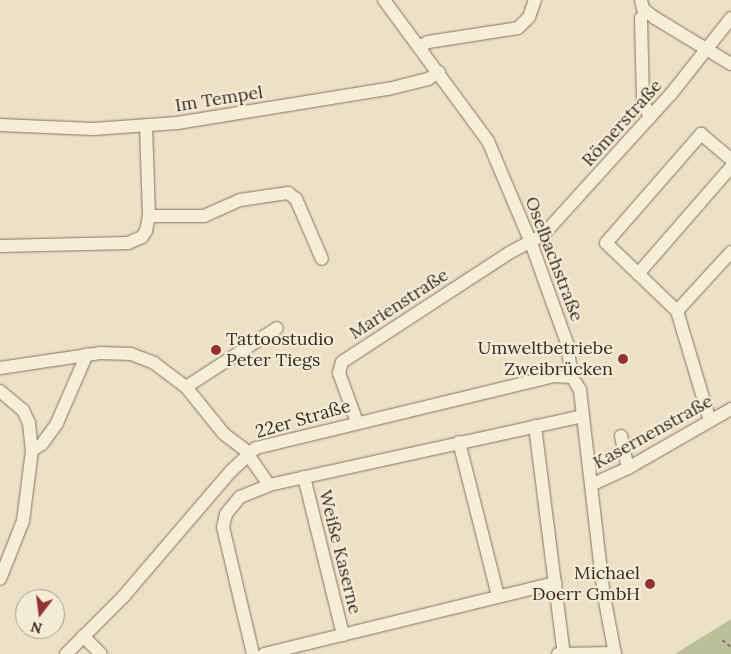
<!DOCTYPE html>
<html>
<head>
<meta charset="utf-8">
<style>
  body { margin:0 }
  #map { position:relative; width:731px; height:654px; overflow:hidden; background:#ece1c7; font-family:Lora,serif }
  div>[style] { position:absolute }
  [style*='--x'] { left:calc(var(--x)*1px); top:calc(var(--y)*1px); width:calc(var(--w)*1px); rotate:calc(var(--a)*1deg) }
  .cemetery>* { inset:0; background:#bbc09a }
  .path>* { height:2px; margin-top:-1px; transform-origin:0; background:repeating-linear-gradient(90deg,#87735d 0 4px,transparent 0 6.5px) }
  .roads { filter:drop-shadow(0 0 1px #87735d) drop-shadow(0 0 1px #87735d) }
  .minor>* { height:12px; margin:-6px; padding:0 6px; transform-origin:6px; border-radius:6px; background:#f7eeda }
  .dots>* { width:14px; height:14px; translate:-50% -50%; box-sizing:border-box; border:2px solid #f4ebd6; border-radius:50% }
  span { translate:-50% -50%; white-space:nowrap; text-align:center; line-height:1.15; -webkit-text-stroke:4.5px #f4ebd6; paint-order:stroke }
  .street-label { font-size:18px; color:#382c20 }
  .poi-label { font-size:18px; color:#382c20 }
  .left { translate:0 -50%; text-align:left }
  .right { translate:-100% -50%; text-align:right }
  .north { position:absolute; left:15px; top:589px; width:50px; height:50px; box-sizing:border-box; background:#f4ebd6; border:1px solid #a99f8d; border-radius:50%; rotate:195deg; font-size:14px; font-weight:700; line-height:20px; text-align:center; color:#382c20 }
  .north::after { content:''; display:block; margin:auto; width:18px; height:22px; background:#933031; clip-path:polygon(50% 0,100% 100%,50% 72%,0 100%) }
</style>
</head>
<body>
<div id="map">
  <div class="cemetery">
    <i style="clip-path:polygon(731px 619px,731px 654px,675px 654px)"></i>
  </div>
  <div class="path">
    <i style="--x:722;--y:640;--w:11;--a:38"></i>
  </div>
  <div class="roads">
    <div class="minor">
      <i style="--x:384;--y:0;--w:175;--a:53.6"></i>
      <i style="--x:488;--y:141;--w:111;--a:67.1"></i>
      <i style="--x:531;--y:243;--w:106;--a:70.2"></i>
      <i style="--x:567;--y:343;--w:34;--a:82"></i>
      <i style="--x:572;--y:377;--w:15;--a:58"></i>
      <i style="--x:580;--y:390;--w:207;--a:83.4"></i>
      <i style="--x:604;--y:596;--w:59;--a:79.3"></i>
      <i style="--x:641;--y:0;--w:9;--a:77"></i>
      <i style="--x:643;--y:9;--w:15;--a:37"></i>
      <i style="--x:655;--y:18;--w:89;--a:31.2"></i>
      <i style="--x:641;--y:18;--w:82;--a:88.6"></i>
      <i style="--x:643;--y:100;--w:19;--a:69"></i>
      <i style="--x:419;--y:47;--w:10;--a:-29"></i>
      <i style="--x:428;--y:42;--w:91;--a:-8.8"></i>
      <i style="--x:518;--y:28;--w:16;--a:-45"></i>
      <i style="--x:529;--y:17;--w:18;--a:-71"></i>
      <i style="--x:0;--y:125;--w:93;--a:2.5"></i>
      <i style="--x:93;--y:129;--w:84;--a:-4.1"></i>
      <i style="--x:177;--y:123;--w:214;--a:-9.2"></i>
      <i style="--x:388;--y:89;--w:41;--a:-14"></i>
      <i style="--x:428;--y:79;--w:13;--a:-32"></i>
      <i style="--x:149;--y:216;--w:55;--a:0"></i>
      <i style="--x:204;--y:216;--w:39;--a:-24"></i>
      <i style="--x:240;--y:200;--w:49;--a:-8.3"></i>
      <i style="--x:288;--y:193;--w:10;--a:37"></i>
      <i style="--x:296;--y:199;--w:65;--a:66.6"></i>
      <i style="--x:0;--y:246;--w:128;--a:-1.3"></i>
      <i style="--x:128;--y:243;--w:15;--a:-23"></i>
      <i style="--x:142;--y:237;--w:7;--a:-56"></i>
      <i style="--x:146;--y:231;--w:15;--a:-79"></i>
      <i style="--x:149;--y:216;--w:89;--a:-91.9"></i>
      <i style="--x:638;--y:274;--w:142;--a:-49"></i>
      <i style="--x:677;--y:311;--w:80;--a:-47.5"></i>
      <i style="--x:0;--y:368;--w:101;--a:-8.5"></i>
      <i style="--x:100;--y:353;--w:31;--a:2"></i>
      <i style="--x:131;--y:354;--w:25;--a:21"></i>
      <i style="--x:154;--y:363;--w:40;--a:37"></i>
      <i style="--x:186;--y:387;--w:60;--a:51"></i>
      <i style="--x:224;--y:434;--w:26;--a:37"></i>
      <i style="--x:245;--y:450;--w:42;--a:55.6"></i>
      <i style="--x:186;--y:387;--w:108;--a:-33"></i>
      <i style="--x:0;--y:391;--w:30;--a:40"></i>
      <i style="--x:23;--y:410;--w:14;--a:65"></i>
      <i style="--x:29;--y:423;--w:27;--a:84"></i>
      <i style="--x:32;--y:450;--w:72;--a:97.2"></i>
      <i style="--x:23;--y:521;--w:62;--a:111.6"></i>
      <i style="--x:710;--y:421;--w:115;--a:-106.7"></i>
      <i style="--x:677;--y:311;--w:98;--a:-136.2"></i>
      <i style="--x:606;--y:243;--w:145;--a:-48.9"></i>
      <i style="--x:701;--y:134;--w:39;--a:40"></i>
      <i style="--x:357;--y:422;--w:52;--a:-110.2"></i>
      <i style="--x:339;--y:373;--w:11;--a:-75"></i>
      <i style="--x:342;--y:362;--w:199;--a:-33.1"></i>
      <i style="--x:509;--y:253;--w:38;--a:-28"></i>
      <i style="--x:543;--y:235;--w:190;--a:-47.8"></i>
      <i style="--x:671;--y:94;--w:97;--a:-51.7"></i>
      <i style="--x:535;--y:426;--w:230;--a:82.8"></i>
      <i style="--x:621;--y:436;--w:33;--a:78"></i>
      <i style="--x:459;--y:442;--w:159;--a:75.8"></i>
      <i style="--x:32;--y:450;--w:12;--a:-31"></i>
      <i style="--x:42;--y:444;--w:26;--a:-54"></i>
      <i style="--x:57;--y:423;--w:75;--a:-66.5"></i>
      <i style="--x:304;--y:477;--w:163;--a:76.1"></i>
      <i style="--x:591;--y:485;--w:41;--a:-24.7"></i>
      <i style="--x:628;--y:468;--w:119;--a:-29.8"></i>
      <i style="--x:83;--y:636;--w:25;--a:45"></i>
      <i style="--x:66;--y:654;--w:81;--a:-45"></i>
      <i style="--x:123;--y:597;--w:165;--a:-49.4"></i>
      <i style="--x:230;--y:472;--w:35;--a:-43"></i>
      <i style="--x:256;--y:448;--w:306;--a:-13.6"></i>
      <i style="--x:553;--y:376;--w:19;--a:3"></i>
      <i style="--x:253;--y:654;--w:130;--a:-103.3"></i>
      <i style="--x:223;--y:527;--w:13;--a:-77"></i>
      <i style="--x:226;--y:514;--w:22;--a:-51"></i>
      <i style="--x:240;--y:497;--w:31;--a:-22"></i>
      <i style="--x:269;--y:485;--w:321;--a:-12.4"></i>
      <i style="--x:264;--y:654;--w:300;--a:-13.7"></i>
      <i style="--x:558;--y:654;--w:57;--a:-1"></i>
    </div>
  </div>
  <div class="dots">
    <i style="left:216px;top:350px;background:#933031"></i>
    <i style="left:623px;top:359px;background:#933031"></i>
    <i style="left:650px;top:584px;background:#933031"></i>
  </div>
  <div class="street-label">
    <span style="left:219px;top:99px;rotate:-9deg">Im Tempel</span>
    <span style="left:622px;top:123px;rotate:-48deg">Römerstraße</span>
    <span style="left:554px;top:259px;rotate:69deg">Oselbachstraße</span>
    <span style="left:399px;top:304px;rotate:-33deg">Marienstraße</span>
    <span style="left:303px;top:419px;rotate:-16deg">22er Straße</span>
    <span style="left:653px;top:432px;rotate:-29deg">Kasernenstraße</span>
    <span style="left:340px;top:552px;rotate:76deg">Weiße Kaserne</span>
  </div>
  <div class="poi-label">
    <span class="left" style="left:226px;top:350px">Tattoostudio<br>Peter Tiegs</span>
    <span class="right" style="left:613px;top:359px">Umweltbetriebe<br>Zweibrücken</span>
    <span class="right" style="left:640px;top:584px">Michael<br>Doerr GmbH</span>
  </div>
  <div class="north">N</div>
</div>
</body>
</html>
